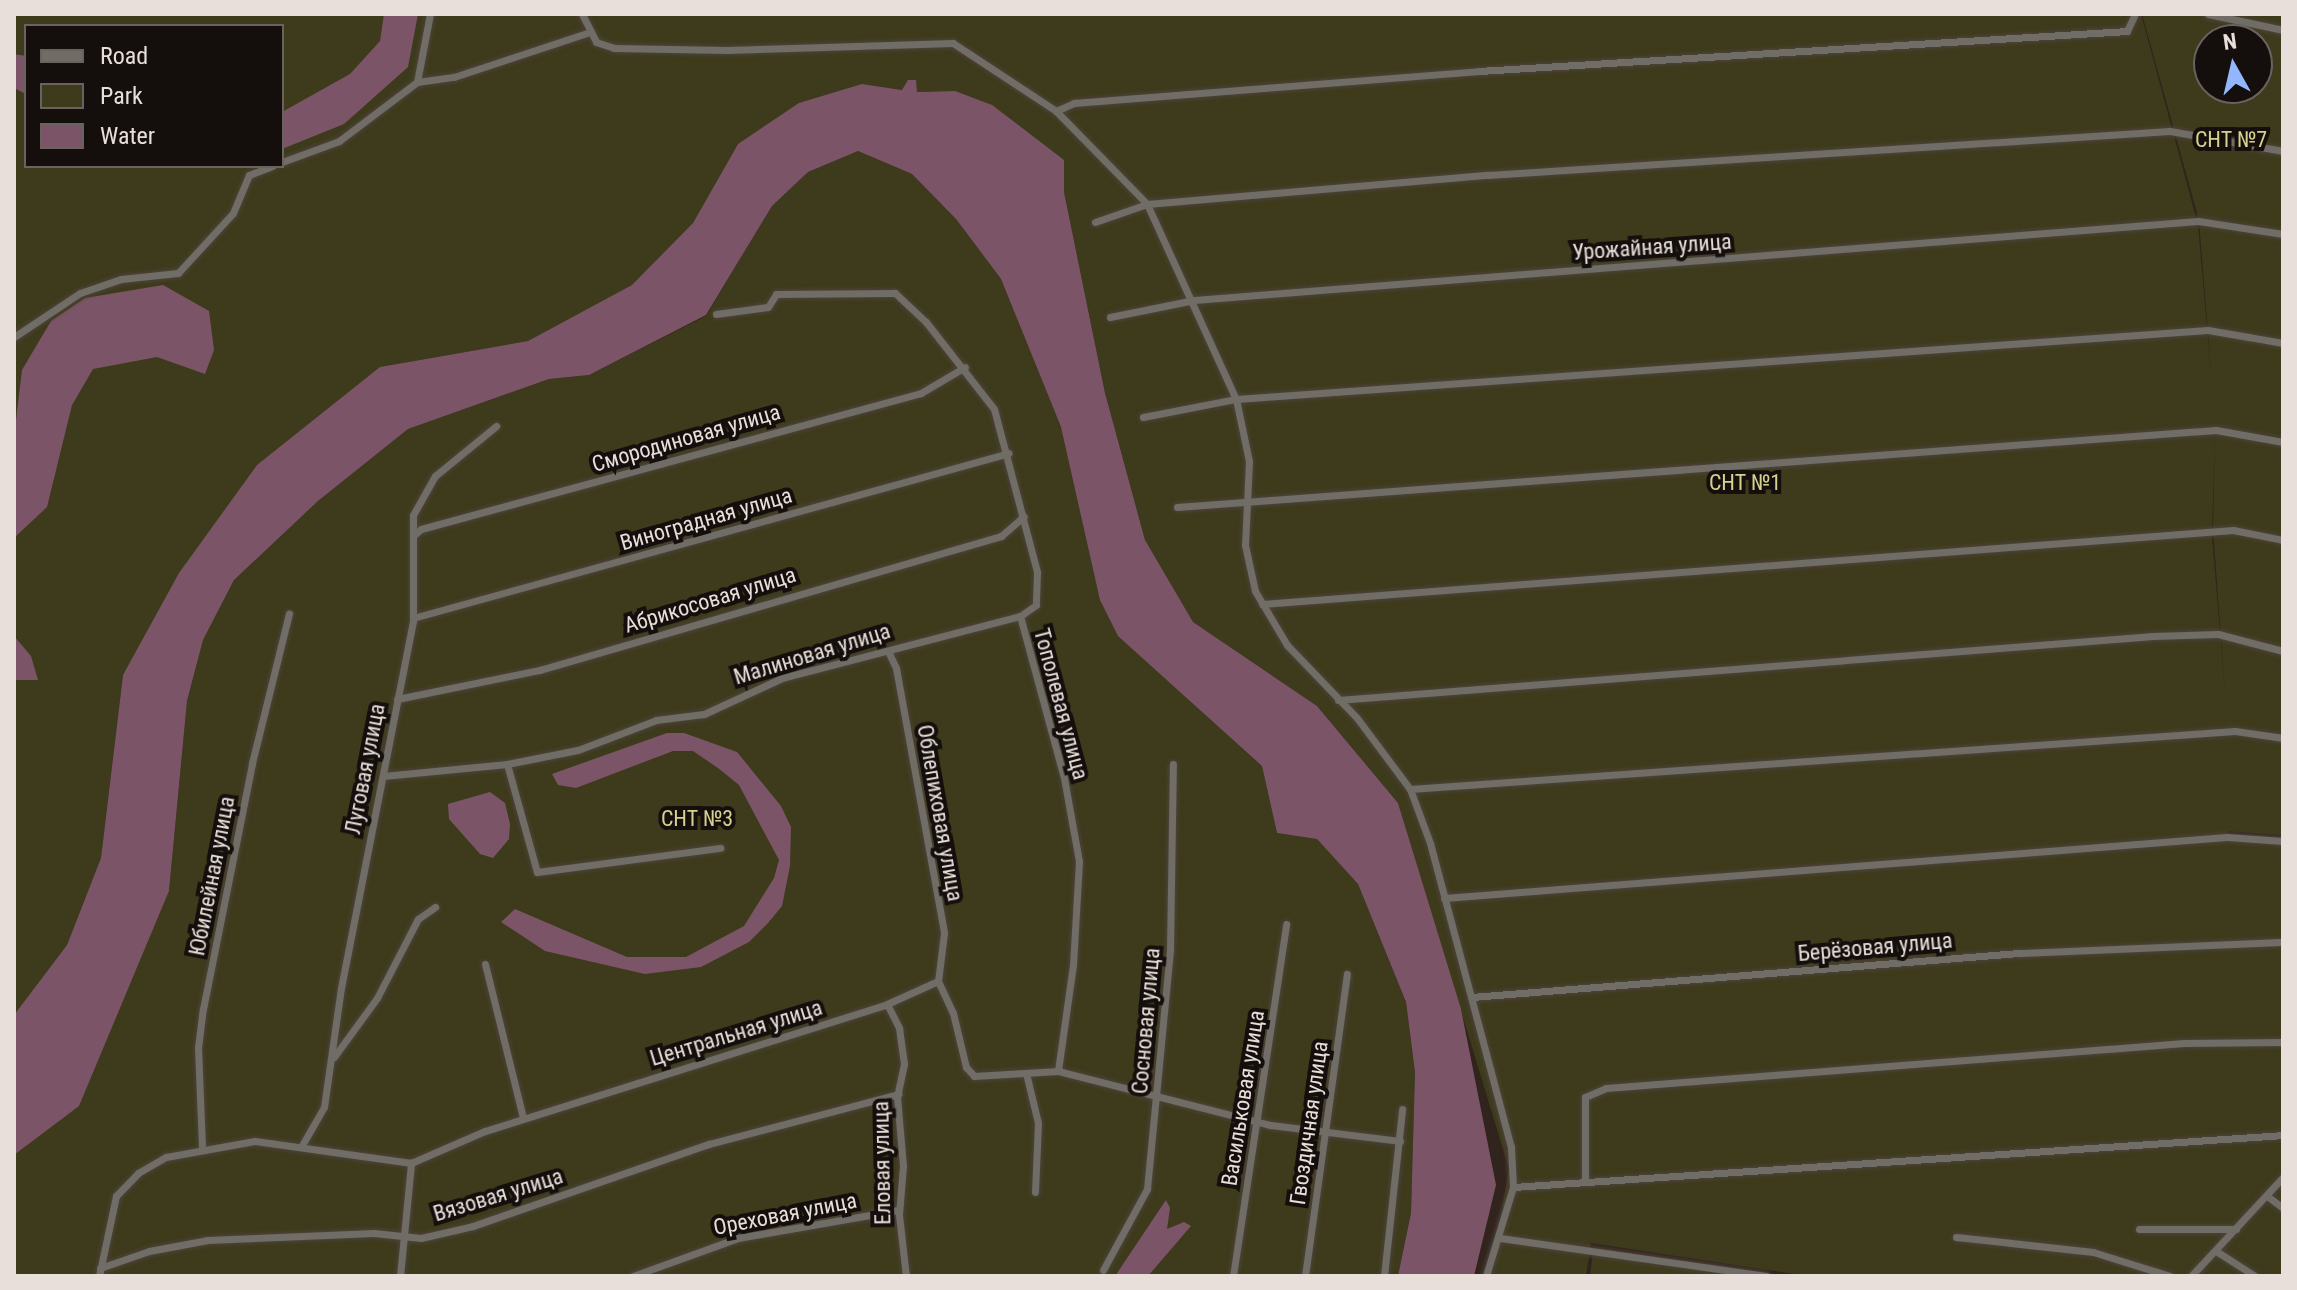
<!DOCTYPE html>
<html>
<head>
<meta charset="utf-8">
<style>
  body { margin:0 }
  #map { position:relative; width:2297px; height:1290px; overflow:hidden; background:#31241d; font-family:"Roboto Condensed",sans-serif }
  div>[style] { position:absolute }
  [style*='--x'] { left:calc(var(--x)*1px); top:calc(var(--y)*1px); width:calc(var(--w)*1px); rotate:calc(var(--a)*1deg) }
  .green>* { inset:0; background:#3d3b1b }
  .water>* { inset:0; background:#7b5567 }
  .roads { filter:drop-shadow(0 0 2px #4e423b) drop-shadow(0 0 2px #4e423b) }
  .minor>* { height:7px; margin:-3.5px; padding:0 3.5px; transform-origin:3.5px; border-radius:3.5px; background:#706c66 }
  span { translate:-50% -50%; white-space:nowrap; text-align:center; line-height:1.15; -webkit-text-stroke:8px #140f0c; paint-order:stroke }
  .park-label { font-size:22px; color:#d6d18f }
  .street-label { font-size:22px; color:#e8deda }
  .frame { position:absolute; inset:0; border:16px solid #e8deda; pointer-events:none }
  .legend { position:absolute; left:24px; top:24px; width:260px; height:144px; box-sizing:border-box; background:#140f0c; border:2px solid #69625e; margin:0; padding:10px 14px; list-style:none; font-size:24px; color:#e8deda }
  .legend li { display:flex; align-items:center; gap:16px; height:40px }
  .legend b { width:40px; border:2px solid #69625e }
  .north { position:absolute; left:2193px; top:24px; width:80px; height:80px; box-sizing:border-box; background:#140f0c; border:2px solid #69625e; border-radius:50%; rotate:352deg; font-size:22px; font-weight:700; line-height:32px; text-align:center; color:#e8deda }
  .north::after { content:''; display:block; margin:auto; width:28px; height:36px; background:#93b7fd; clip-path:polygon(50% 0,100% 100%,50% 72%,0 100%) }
</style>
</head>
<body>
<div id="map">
  <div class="green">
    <i style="clip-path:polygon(evenodd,14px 14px,2141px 14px,2198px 225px,2212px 384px,2199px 220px,2142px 14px,2283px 14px,2283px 835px,2227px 831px,2226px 838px,2283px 843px,2283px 1276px,1808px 1276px,1591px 1243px,1586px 1276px,1490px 1276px,1509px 1169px,1398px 803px,1317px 706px,1193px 622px,1145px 540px,1105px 393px,1064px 192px,1064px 160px,955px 91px,917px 92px,915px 80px,903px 90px,862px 84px,738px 144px,693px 223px,633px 285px,528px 341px,380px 367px,123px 675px,101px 858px,67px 945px,14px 1015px,14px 14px,26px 26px,282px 26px,282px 166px,26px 166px,26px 26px,14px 14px,2209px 40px,2257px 40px,2257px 88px,2209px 88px,2209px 40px,14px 14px,2215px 430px,2213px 529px,2225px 692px,2212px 536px,2215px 430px)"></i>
    <i style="clip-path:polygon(858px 151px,912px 174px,956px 219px,1001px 279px,1061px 427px,1118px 635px,1262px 766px,1277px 833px,1317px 839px,1358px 884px,1406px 1002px,1415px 1072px,1411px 1213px,1398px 1276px,1148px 1276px,1163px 1256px,1166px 1201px,1115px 1276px,14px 1276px,14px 1155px,79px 1105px,169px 891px,187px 701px,203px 640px,234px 580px,318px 501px,408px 429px,549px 379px,589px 375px,706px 316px,772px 206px,808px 172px)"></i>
    <i style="clip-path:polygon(1593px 1252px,1755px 1276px,1590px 1276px)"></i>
  </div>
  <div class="water">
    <i style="clip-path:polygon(384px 14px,418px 14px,408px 67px,344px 124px,282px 149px,282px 112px,350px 74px,380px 41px)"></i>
    <i style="clip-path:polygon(14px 54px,26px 56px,26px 94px,14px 88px)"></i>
    <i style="clip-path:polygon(908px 80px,916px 80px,917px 92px,955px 91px,992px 105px,1064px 160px,1064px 192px,1105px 393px,1145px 540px,1193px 622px,1317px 706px,1398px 803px,1461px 1009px,1496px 1185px,1474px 1276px,1398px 1276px,1411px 1213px,1415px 1072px,1406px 1002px,1358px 884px,1317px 839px,1277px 833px,1262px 766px,1118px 636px,1100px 600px,1061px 427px,1001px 279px,956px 219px,912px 174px,858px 151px,808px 172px,772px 206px,706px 315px,589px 375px,549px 379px,408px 429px,318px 501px,234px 580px,203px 640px,187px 701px,169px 891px,79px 1106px,14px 1155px,14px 1015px,67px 945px,101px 858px,123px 675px,179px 573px,257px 465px,380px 367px,528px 341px,632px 285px,693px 223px,738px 144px,799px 103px,862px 84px,902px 90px)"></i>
    <i style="clip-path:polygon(163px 285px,209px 311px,214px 350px,205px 374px,157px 357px,93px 369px,72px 405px,47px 507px,14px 538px,14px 437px,22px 370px,51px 321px,85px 298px)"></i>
    <i style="clip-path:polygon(14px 636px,31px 656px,38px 680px,14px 680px)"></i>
    <i style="clip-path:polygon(667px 733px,684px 733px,737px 752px,781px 806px,791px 827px,790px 866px,782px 906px,768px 923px,749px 942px,701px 967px,645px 974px,545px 951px,501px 922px,515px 909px,627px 957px,686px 957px,744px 926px,774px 878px,779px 860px,739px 785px,718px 768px,693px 751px,673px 751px,576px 788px,558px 785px,552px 774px)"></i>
    <i style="clip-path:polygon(490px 792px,505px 803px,510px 824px,509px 839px,493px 858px,480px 854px,449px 819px,448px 804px)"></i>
    <i style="clip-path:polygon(1166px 1200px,1170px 1208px,1167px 1229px,1184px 1222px,1191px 1226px,1148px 1276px,1115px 1276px)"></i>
  </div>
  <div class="roads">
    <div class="minor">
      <i style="--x:582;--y:14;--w:31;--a:63"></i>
      <i style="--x:596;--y:42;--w:19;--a:18"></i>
      <i style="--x:614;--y:48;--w:113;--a:1"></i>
      <i style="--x:727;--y:50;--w:226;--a:-1.8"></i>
      <i style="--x:953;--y:43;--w:123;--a:33.4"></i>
      <i style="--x:1056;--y:111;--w:130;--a:45.6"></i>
      <i style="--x:1147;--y:204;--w:214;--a:65.5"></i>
      <i style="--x:1236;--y:399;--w:63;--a:78.2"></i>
      <i style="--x:1249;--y:461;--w:84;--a:92.7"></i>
      <i style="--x:1245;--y:545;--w:47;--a:77.7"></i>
      <i style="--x:1255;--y:591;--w:63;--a:59.3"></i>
      <i style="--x:1287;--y:645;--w:101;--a:46.2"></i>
      <i style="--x:1357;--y:718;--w:89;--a:53.3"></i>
      <i style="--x:1410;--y:789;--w:58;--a:69.7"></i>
      <i style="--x:1430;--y:843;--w:315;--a:75.1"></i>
      <i style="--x:1511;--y:1147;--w:40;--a:87.1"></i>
      <i style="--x:1513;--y:1187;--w:93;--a:106.9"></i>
      <i style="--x:2208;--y:14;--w:77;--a:12"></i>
      <i style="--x:417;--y:82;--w:37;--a:-8"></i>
      <i style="--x:454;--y:77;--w:140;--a:-18.3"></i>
      <i style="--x:1056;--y:111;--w:20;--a:-24"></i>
      <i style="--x:1074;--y:103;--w:406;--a:-4.5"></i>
      <i style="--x:1479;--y:71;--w:649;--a:-3.53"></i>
      <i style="--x:2127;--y:31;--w:19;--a:-65"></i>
      <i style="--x:282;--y:162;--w:61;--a:-20.2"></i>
      <i style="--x:339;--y:141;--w:98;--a:-37.1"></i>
      <i style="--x:417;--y:82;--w:69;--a:-79.2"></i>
      <i style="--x:1095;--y:222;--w:55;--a:-19.1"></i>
      <i style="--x:1147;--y:204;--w:342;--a:-4.9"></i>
      <i style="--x:1488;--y:175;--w:683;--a:-3.69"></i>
      <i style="--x:2170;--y:131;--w:115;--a:10"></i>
      <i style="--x:716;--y:314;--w:52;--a:-7.7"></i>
      <i style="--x:768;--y:307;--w:15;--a:-58"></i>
      <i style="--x:776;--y:294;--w:119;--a:-0.5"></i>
      <i style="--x:895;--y:293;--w:42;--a:43.1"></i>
      <i style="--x:926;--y:322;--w:110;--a:52"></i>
      <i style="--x:994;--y:409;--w:169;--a:75.2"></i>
      <i style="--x:1037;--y:572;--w:33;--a:92"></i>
      <i style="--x:1036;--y:605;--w:19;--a:145"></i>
      <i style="--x:1020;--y:616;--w:168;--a:74.8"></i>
      <i style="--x:1064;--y:778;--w:84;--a:79.8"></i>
      <i style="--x:1079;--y:861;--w:104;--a:93.3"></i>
      <i style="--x:1073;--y:965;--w:107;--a:98.1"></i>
      <i style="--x:1110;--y:317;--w:86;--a:-11.4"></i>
      <i style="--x:1194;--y:300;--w:1007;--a:-4.5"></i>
      <i style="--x:2198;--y:221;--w:86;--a:8.7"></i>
      <i style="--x:14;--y:337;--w:79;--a:-33.7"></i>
      <i style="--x:80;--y:293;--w:43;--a:-18.9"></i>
      <i style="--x:121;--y:279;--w:57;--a:-6"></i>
      <i style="--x:178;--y:273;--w:81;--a:-47.5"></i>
      <i style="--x:233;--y:213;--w:41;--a:-67.2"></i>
      <i style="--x:249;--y:175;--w:25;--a:-21"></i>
      <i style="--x:1143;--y:417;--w:95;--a:-11"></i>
      <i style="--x:1236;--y:399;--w:974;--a:-4.06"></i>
      <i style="--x:2208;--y:330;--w:76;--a:9.8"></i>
      <i style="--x:1177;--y:507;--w:1042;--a:-4.24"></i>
      <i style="--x:2216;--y:430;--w:68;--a:10.2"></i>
      <i style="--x:414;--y:535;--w:9;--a:-41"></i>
      <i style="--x:421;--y:529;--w:518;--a:-15.22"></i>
      <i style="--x:921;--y:393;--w:51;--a:-30.6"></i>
      <i style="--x:1262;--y:604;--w:974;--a:-4.36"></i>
      <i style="--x:2233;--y:530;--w:51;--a:11.3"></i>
      <i style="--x:413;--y:618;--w:618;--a:-15.47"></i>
      <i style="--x:889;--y:653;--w:17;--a:65"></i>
      <i style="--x:896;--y:668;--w:269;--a:79.7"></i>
      <i style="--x:944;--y:933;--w:48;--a:97.1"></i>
      <i style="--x:397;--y:699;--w:146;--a:-11.5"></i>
      <i style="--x:540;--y:670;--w:480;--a:-16.2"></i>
      <i style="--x:1001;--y:536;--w:30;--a:-41"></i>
      <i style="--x:1338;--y:700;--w:818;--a:-4.49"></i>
      <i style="--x:2153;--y:636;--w:65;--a:-1.8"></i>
      <i style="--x:2218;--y:634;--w:67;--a:14.7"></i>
      <i style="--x:507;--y:764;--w:112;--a:74.5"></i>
      <i style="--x:537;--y:872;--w:185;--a:-7.5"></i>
      <i style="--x:383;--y:776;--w:125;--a:-5.5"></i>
      <i style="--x:507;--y:764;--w:72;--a:-11.2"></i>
      <i style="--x:578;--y:750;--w:84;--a:-21"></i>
      <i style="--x:656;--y:720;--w:48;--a:-7.1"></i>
      <i style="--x:704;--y:714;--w:86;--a:-24.8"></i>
      <i style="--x:782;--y:678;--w:246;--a:-14.6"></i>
      <i style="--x:1410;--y:789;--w:827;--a:-4.02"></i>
      <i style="--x:2235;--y:731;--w:49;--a:8.3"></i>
      <i style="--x:1444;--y:898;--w:785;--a:-4.45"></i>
      <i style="--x:2227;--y:837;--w:56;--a:4.1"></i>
      <i style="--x:485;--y:964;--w:159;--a:76.1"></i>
      <i style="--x:1472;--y:997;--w:549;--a:-4.6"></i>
      <i style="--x:2019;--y:953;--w:264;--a:-2.4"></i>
      <i style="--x:887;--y:1004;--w:27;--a:63"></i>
      <i style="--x:899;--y:1028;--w:36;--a:82"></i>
      <i style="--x:904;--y:1064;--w:34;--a:102"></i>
      <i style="--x:897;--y:1097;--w:69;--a:85"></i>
      <i style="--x:903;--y:1166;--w:49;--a:94.7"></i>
      <i style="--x:899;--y:1215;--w:61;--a:83.5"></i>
      <i style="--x:334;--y:1057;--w:73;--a:-53.9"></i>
      <i style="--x:377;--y:998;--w:89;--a:-62.6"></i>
      <i style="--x:418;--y:919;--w:21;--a:-35"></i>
      <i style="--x:1026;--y:1073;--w:51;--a:76.5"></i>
      <i style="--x:1038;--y:1123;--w:69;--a:92.5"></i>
      <i style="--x:202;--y:1147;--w:99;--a:-92.3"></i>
      <i style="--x:198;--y:1048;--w:39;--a:-83"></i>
      <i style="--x:203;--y:1009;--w:251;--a:-78.7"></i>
      <i style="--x:252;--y:763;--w:154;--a:-76.1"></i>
      <i style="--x:301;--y:1147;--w:46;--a:-60.1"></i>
      <i style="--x:324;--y:1107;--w:120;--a:-81.9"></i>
      <i style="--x:341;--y:988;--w:374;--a:-78.9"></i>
      <i style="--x:413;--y:621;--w:106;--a:-90"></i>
      <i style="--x:413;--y:515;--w:45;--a:-60.6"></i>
      <i style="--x:435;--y:476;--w:79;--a:-39.3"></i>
      <i style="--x:1585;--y:1179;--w:82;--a:-90"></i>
      <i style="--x:1585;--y:1097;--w:23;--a:-23"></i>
      <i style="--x:1606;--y:1088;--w:580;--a:-4.45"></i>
      <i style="--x:2184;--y:1043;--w:99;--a:-0.6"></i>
      <i style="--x:1513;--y:1187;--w:772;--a:-3.86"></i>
      <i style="--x:2267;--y:1196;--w:20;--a:37"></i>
      <i style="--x:2139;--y:1229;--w:97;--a:0"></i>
      <i style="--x:1956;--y:1237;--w:138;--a:6.2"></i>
      <i style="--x:2093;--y:1252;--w:81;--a:17.3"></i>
      <i style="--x:1500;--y:1238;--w:269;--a:8.1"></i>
      <i style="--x:2216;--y:1251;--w:46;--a:32.7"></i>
      <i style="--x:100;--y:1268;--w:52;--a:-19.1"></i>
      <i style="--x:149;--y:1251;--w:60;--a:-10.6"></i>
      <i style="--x:208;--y:1240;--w:166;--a:-2.4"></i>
      <i style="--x:374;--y:1233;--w:47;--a:6.1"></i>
      <i style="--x:421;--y:1238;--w:53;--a:-13"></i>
      <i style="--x:473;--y:1226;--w:250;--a:-19.2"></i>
      <i style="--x:709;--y:1144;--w:196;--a:-14.8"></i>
      <i style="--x:1103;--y:1270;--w:92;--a:-61.5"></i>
      <i style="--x:1147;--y:1189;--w:241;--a:-84.5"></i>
      <i style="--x:1170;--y:949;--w:185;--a:-89.1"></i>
      <i style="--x:99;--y:1276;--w:82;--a:-78"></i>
      <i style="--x:116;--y:1196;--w:32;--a:-46"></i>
      <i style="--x:138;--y:1173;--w:32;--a:-30"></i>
      <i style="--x:166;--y:1157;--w:90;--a:-10.2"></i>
      <i style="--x:255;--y:1141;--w:158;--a:8"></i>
      <i style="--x:411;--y:1163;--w:81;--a:-23.4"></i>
      <i style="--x:485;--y:1131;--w:422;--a:-17.5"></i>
      <i style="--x:887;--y:1004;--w:56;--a:-24.3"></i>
      <i style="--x:938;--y:981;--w:35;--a:65"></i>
      <i style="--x:953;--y:1013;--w:56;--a:76.5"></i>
      <i style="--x:966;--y:1067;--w:12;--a:48"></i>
      <i style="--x:974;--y:1076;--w:84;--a:-3.4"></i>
      <i style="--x:1058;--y:1071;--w:219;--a:14.3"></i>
      <i style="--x:1270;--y:1125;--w:131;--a:7"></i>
      <i style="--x:400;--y:1276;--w:114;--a:-84.4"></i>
      <i style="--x:633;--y:1276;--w:112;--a:-19.9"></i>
      <i style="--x:738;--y:1238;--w:163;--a:-9.9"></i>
      <i style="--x:1233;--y:1276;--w:356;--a:-81.4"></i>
      <i style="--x:1305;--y:1276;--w:305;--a:-82.1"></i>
      <i style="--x:1384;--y:1276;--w:168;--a:-83.8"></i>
      <i style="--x:2191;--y:1276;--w:135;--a:-47.1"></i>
    </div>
  </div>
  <div class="park-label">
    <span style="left:2231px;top:140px">СНТ №7</span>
    <span style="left:1745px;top:483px">СНТ №1</span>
    <span style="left:697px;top:819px">СНТ №3</span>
  </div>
  <div class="street-label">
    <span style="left:1652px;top:247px;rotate:-4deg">Урожайная улица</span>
    <span style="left:686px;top:438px;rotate:-16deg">Смородиновая улица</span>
    <span style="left:706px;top:519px;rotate:-16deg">Виноградная улица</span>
    <span style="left:710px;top:600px;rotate:-17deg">Абрикосовая улица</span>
    <span style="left:812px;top:654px;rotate:-17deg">Малиновая улица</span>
    <span style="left:1061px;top:704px;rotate:75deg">Тополевая улица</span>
    <span style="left:365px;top:769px;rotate:-79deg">Луговая улица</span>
    <span style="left:940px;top:813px;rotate:80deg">Облепиховая улица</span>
    <span style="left:212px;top:876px;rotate:-79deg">Юбилейная улица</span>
    <span style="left:1875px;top:947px;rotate:-5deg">Берёзовая улица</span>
    <span style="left:1146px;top:1021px;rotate:-85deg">Сосновая улица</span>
    <span style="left:736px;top:1033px;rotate:-17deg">Центральная улица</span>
    <span style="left:1243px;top:1098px;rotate:-81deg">Васильковая улица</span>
    <span style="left:1309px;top:1123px;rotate:-82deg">Гвоздичная улица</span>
    <span style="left:882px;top:1163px;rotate:-91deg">Еловая улица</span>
    <span style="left:498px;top:1195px;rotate:-17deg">Вязовая улица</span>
    <span style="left:785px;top:1214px;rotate:-11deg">Ореховая улица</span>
  </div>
  <div class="frame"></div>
  <ul class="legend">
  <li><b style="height:10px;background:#706c66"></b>Road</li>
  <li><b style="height:22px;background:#3d3b1b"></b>Park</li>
  <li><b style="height:22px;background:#7b5567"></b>Water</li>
  </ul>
  <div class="north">N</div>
</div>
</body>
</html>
